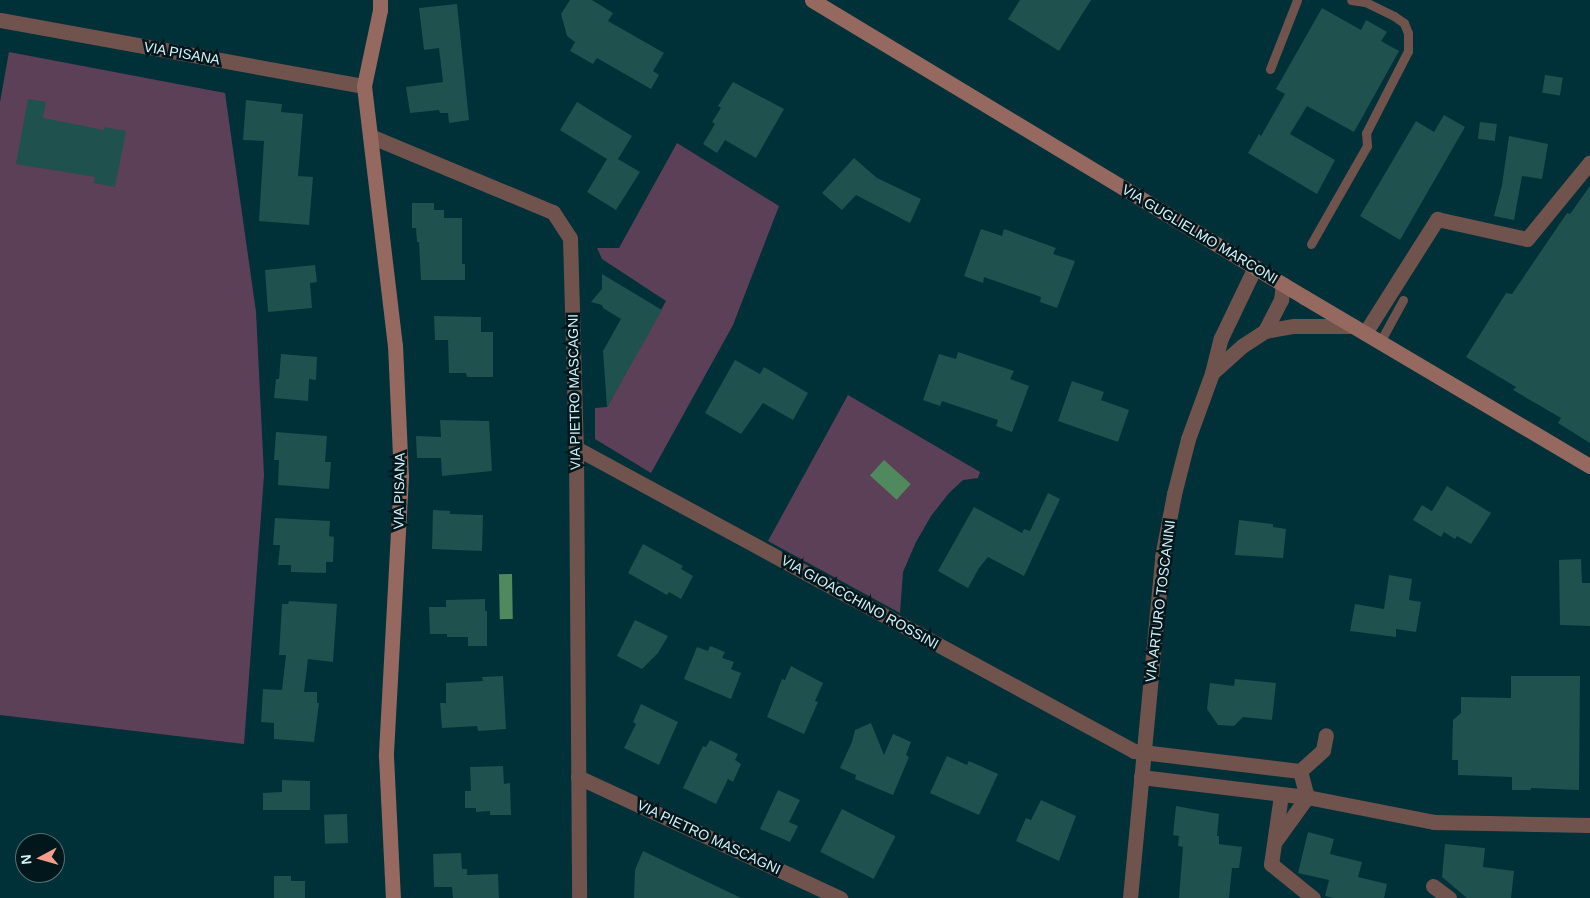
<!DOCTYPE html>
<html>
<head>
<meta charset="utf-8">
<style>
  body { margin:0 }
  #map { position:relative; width:1590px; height:898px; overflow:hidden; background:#003138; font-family:Helvetica,sans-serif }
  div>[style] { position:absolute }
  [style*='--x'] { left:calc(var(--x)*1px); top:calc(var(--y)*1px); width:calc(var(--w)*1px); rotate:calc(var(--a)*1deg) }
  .green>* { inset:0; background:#5c4058 }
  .water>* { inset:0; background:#51895f; transform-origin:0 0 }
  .building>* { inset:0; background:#1f514e; transform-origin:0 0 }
  .lane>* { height:9px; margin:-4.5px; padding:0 4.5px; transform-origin:4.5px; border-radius:4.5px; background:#70534d }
  .street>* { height:15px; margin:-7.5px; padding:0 7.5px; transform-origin:7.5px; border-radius:7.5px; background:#70534d }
  .secondary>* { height:15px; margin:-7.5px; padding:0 7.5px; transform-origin:7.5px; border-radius:7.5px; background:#966960 }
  span { translate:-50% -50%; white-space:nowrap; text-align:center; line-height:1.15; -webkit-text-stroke:5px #01171b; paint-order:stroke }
  .street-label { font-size:14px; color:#d6f3f9 }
  .north { position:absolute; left:15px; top:833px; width:50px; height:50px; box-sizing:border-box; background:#01171b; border:1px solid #566f74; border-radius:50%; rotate:264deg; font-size:14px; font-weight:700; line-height:20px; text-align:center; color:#d6f3f9 }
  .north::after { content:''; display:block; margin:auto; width:18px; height:22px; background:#f49d8d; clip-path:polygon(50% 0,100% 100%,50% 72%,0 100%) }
</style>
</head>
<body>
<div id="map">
  <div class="green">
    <i style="clip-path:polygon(9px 52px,225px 93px,256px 312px,264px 475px,244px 744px,0 715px,0 102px)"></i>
    <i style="clip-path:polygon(677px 143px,779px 206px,733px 325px,651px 473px,595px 439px,595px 408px,607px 407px,666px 301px,602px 259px,597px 248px,619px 248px)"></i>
    <i style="clip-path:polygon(848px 395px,980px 472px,978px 478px,963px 480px,949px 493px,931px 516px,916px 542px,903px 572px,900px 613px,768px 541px)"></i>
  </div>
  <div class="water">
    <i style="left:884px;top:460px;width:36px;height:21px;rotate:42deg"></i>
    <i style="left:512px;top:574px;width:45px;height:13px;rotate:89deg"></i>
  </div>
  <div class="building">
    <i style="clip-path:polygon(570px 0,592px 0,613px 13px,608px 21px,664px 53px,653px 71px,659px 75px,651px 89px,597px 58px,593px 64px,570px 51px,575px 42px,567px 36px,561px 14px)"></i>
    <i style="clip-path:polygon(1020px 0,1091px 0,1059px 51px,1008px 19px)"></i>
    <i style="clip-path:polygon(457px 4px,469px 120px,449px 123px,448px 113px,440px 113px,439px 110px,410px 113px,406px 87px,443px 82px,439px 48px,424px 50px,419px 8px)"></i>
    <i style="clip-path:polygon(1322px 8px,1361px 30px,1366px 20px,1387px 32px,1381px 41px,1399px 51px,1354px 132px,1307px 106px,1290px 134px,1335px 160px,1317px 194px,1248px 153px,1259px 134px,1261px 136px,1285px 94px,1276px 89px)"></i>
    <i style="left:1545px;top:75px;width:18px;height:18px;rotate:9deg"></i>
    <i style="clip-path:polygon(733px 82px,784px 109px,756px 158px,725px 140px,717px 153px,703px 144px,715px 124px,712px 122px,721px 108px,718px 106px)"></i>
    <i style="clip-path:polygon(28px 99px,46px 102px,43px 118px,104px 130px,105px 127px,126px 131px,115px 187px,94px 183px,95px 177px,16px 164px)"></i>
    <i style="clip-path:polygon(246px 100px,282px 104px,281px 112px,303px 114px,298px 176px,313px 177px,309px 225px,259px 221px,264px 141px,243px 140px)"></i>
    <i style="clip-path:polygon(577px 102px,632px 136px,618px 159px,640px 172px,616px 210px,587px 192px,607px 159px,560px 130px)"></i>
    <i style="clip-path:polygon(1444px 115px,1465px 127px,1400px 240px,1360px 216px,1416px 121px,1434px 132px)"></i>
    <i style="left:1480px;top:122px;width:17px;height:17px;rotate:7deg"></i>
    <i style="clip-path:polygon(1509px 136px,1548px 144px,1542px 179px,1522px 176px,1514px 220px,1494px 216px,1502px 185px)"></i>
    <i style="clip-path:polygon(854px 158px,877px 178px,921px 199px,910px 223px,856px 195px,842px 210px,822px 193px)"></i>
    <i style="clip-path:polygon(1590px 186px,1590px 443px,1558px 423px,1561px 418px,1513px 390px,1516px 387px,1466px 357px,1506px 293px,1512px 294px,1567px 213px,1570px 214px)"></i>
    <i style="clip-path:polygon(412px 203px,434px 203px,434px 210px,444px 210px,444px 218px,462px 218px,462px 264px,465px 264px,465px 280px,421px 280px,419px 242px,417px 242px,416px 228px,412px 228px)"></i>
    <i style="clip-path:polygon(981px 229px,1002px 236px,1004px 229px,1056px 248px,1053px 254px,1075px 261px,1057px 308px,1040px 302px,1041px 297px,984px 277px,983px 283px,964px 276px)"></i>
    <i style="clip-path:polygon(315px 265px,317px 282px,310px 283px,312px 308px,268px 312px,265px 270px)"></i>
    <i style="clip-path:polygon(602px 274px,662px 310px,607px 407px,603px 351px,621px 319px,603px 308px,602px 305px,591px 302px,602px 289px)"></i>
    <i style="clip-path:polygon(434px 316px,481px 317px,481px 332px,493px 332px,493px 377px,467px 377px,466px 373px,449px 373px,448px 340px,435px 340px)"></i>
    <i style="clip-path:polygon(958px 352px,1014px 371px,1010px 379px,1029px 386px,1012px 432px,996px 426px,998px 420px,942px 401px,940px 406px,923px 400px,939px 354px,956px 359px)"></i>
    <i style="clip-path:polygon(281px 354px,317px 357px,316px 380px,309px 379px,308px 401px,274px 398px,276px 379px,279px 379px)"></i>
    <i style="clip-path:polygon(735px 360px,760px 374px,764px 367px,808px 393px,793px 420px,763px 403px,741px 434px,705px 413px)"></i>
    <i style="clip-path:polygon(1072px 381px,1104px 392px,1101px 400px,1129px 410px,1118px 442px,1058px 421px)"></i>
    <i style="clip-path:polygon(440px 420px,489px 421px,492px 471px,442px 476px,441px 458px,417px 458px,416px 436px,441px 437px)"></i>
    <i style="clip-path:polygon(276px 432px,327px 436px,325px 462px,331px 462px,329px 489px,278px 485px,279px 460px,274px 460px)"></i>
    <i style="clip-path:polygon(1447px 486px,1491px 513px,1471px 544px,1457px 536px,1455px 539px,1444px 532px,1441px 537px,1413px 520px,1422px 505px,1432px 511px)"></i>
    <i style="clip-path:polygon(1048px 493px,1060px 499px,1024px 576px,988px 557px,979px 568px,968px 588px,938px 571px,974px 507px,1022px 533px,1024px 529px,1030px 531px)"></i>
    <i style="clip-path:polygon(433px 510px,450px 511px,450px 514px,483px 515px,482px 551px,432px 549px)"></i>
    <i style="clip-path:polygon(275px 518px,330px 521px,329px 536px,334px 537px,333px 562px,326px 562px,326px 573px,291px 572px,291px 565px,278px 565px,280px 545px,273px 545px)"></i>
    <i style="clip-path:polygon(1239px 520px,1273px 524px,1273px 527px,1286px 529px,1283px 558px,1235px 555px)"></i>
    <i style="clip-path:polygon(643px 544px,683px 566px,681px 569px,693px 576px,681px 599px,669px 592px,667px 595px,628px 573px)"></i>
    <i style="clip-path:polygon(1581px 559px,1582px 583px,1590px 583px,1590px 626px,1560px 625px,1559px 560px)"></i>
    <i style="clip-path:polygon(1389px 575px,1412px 579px,1409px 600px,1421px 602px,1416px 632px,1396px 629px,1396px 637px,1350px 631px,1355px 604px,1384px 609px)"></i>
    <i style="clip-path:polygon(485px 599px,485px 611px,487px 611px,487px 646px,468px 646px,468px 637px,447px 637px,447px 634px,430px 634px,429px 607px,446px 607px,446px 600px)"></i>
    <i style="clip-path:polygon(289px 601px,337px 604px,333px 662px,308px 659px,304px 692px,317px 692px,317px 703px,319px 703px,314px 742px,274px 739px,274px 723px,261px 722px,263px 689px,282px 690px,286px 655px,279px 655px,282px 604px,288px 604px)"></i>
    <i style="clip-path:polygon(635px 620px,668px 636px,658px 653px,642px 669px,617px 656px)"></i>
    <i style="clip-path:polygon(710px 646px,725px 652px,722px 658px,734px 662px,731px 669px,741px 673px,731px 699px,684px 679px,697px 647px,708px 651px)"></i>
    <i style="clip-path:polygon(791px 666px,823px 683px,815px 701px,818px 702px,804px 734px,767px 717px,782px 679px,785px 680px)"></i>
    <i style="clip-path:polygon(503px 676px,506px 729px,478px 731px,477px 726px,442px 728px,440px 703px,446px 703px,446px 683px,483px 681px,482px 677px)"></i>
    <i style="clip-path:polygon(1511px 676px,1580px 676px,1579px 790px,1531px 788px,1531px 790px,1512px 790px,1512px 777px,1458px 775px,1458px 760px,1452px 760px,1453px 720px,1461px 713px,1461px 697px,1511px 698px)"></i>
    <i style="clip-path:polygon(1235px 679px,1276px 683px,1272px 720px,1243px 717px,1234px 726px,1218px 725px,1207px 709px,1210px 683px,1234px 686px)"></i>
    <i style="clip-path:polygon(641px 704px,678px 722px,659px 765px,624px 748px,636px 724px,633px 722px)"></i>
    <i style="clip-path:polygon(871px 723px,884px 755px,893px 734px,911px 742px,906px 755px,909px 757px,893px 795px,855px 779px,856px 775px,840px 768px,852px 742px,855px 730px)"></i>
    <i style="clip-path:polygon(710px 740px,738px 754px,735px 760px,741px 764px,733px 782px,728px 779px,716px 804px,683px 788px,703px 746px,706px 747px)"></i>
    <i style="clip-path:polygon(947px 756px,967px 765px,969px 761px,998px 774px,979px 815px,930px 793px)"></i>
    <i style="clip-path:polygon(503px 766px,504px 784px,510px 783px,511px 815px,490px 815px,490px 811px,476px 812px,476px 808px,465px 808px,465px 791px,471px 791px,470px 767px)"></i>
    <i style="clip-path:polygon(282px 780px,310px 781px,310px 810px,263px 810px,263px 793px,282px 792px)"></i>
    <i style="clip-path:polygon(778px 790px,800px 800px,789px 822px,798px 826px,790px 842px,760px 829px)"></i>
    <i style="clip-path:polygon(1041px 800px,1076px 816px,1059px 861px,1016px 841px,1026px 818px,1031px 820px)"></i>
    <i style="clip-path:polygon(1176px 806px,1219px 814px,1217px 836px,1219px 836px,1219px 844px,1242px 847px,1239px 868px,1232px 868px,1229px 898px,1179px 898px,1183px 847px,1178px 846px,1179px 836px,1173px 835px)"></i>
    <i style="left:842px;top:809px;width:60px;height:48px;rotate:27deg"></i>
    <i style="left:347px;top:814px;width:29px;height:23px;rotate:88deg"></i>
    <i style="clip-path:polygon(1308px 832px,1334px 839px,1330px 854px,1362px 862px,1358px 877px,1387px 884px,1384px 898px,1334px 898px,1325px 896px,1329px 880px,1298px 873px)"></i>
    <i style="clip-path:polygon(1445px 844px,1485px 848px,1483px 867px,1514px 871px,1511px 898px,1467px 898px,1442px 877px)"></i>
    <i style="clip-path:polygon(643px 851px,741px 898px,634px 898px,635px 870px)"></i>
    <i style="clip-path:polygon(461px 853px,462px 869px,467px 869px,467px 875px,498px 874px,499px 898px,453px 898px,452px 887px,434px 887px,433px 854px)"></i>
    <i style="clip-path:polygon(274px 876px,291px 876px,291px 881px,305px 881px,305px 898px,274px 898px)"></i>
  </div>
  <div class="lane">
    <i style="--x:1270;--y:69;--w:74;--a:-68.6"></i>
    <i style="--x:1311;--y:244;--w:113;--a:-60.3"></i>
    <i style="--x:1367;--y:146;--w:13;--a:-94"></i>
    <i style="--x:1366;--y:133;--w:92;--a:-62.9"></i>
    <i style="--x:1408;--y:51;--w:18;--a:-90"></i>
    <i style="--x:1408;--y:33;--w:11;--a:-112"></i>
    <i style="--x:1404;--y:23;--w:12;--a:-145"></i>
    <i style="--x:1394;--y:16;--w:32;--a:-154"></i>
    <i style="--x:1365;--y:2;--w:14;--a:-172"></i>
    <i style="--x:1380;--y:342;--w:48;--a:-61.3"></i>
  </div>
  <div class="street">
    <i style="--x:0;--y:20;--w:370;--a:10.3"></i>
    <i style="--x:370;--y:136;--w:198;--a:22.6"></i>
    <i style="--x:553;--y:212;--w:31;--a:57"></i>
    <i style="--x:570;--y:238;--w:210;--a:88.4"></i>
    <i style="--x:576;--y:448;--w:450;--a:89.6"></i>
    <i style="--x:1265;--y:331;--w:29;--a:-10"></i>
    <i style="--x:1294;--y:326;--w:59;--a:0"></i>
    <i style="--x:1365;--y:333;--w:135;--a:-57.7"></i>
    <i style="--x:1437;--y:219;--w:92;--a:12.5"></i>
    <i style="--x:1527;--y:239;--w:99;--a:-50.7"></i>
    <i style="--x:1212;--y:373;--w:36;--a:-76"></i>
    <i style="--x:1221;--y:338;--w:79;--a:-64.4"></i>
    <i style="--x:576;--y:448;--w:635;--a:28.5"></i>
    <i style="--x:1134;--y:751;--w:167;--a:6.9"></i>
    <i style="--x:1300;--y:771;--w:31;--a:-42"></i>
    <i style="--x:1323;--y:750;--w:15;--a:-79"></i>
    <i style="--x:1300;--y:771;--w:27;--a:75"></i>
    <i style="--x:1307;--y:797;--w:129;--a:11.1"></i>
    <i style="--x:1434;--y:822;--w:156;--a:1.1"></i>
    <i style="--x:578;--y:777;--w:289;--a:24.8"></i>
    <i style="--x:1141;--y:777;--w:167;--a:6.9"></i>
    <i style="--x:1281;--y:795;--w:70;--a:98.2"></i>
    <i style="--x:1271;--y:864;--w:54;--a:39"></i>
    <i style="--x:1276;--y:840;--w:53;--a:-54.2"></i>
    <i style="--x:1433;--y:886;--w:20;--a:37"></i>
    <i style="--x:1130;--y:898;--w:342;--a:-84.6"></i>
    <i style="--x:1162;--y:557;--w:64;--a:-79.2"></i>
    <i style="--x:1174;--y:494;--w:57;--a:-75.7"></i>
    <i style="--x:1188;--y:439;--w:70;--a:-70"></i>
    <i style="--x:1212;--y:373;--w:40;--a:-42"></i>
    <i style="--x:1242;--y:346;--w:27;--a:-33"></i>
    <i style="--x:1265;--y:331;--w:35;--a:-63"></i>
    <i style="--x:1281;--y:300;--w:16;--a:-83"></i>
  </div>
  <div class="secondary">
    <i style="--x:380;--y:0;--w:10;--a:90"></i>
    <i style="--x:380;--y:10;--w:78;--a:101.9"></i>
    <i style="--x:364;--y:86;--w:261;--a:83.2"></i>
    <i style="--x:395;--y:345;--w:131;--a:87.4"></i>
    <i style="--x:401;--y:476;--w:280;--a:93.1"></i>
    <i style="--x:386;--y:756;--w:142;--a:87.2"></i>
    <i style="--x:812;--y:0;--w:575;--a:31.12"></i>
    <i style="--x:1304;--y:297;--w:332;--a:30.6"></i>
  </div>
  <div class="street-label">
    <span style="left:182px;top:53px;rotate:10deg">VIA PISANA</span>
    <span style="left:1200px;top:234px;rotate:31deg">VIA GUGLIELMO MARCONI</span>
    <span style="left:574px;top:392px;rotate:-91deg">VIA PIETRO MASCAGNI</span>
    <span style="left:399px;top:491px;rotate:-89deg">VIA PISANA</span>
    <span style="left:1160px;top:601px;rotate:-83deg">VIA ARTURO TOSCANINI</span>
    <span style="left:860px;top:602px;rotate:29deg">VIA GIOACCHINO ROSSINI</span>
    <span style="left:709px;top:837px;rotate:25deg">VIA PIETRO MASCAGNI</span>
  </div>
  <div class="north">N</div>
</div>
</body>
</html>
